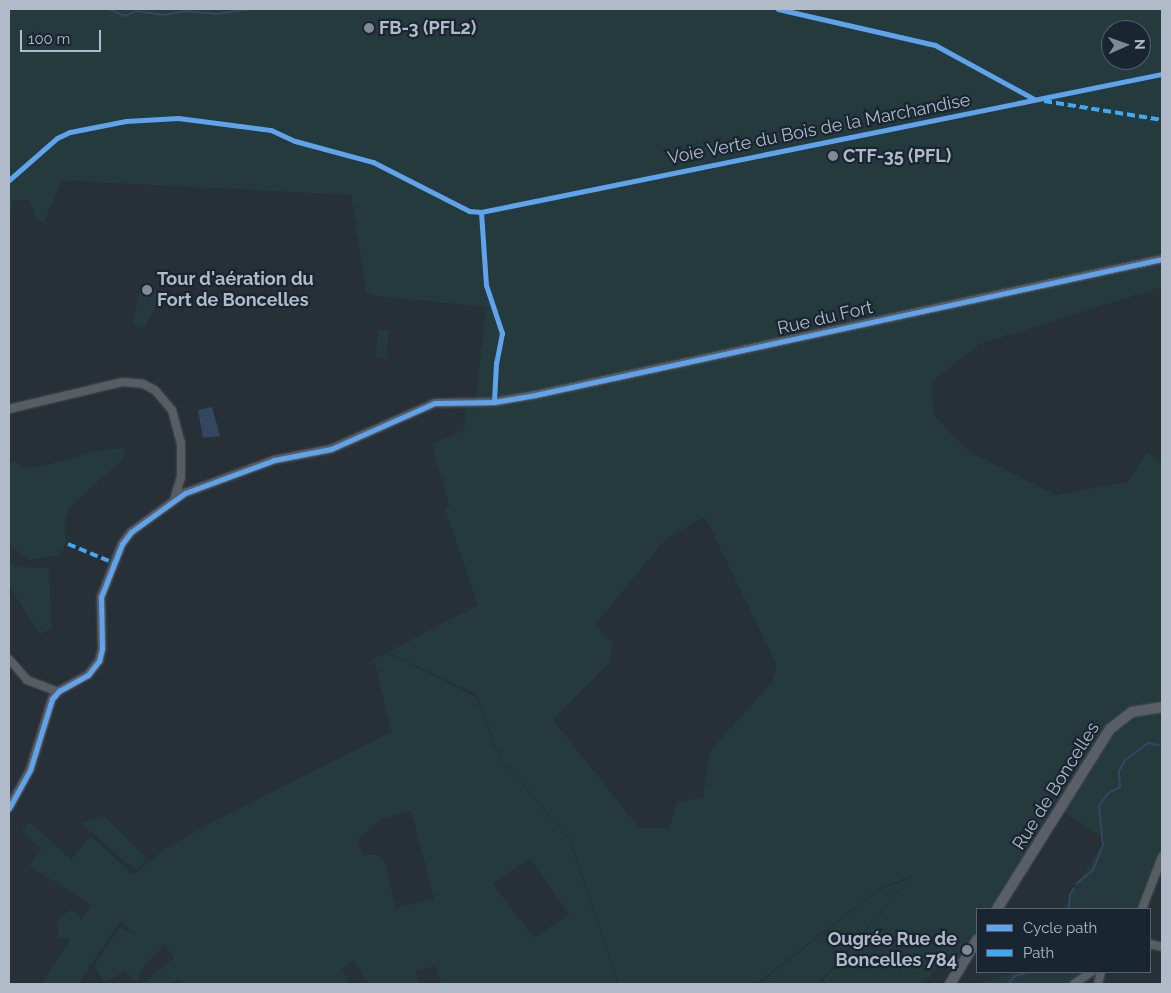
<!DOCTYPE html>
<html>
<head>
<meta charset="utf-8">
<style>
  body { margin:0 }
  #map { position:relative; width:1171px; height:993px; overflow:hidden; background:#272f37; font-family:Raleway,sans-serif }
  div>[style] { position:absolute }
  [style*='--x'] { left:calc(var(--x)*1px); top:calc(var(--y)*1px); width:calc(var(--w)*1px); rotate:calc(var(--a)*1deg) }
  .green>* { inset:0; background:#243a3d; transform-origin:0 0 }
  .water>* { inset:0; background:#334762 }
  .stream>* { height:2px; margin:-1px; padding:0 1px; transform-origin:1px; border-radius:1px; background:#334762 }
  .roads { filter:drop-shadow(0 0 1px #464b51) drop-shadow(0 0 1px #464b51) }
  .minor>* { height:8px; margin:-4px; padding:0 4px; transform-origin:4px; border-radius:4px; background:#585d64 }
  .major>* { height:10px; margin:-5px; padding:0 5px; transform-origin:5px; border-radius:5px; background:#5a5f67 }
  .quiet>* { height:4px; margin-top:-2px; transform-origin:0; background:repeating-linear-gradient(90deg,#3fa9f5 0 8px,transparent 0 12px) }
  .cycleway>* { height:5px; margin:-2.5px; padding:0 2.5px; transform-origin:2.5px; border-radius:2.5px; background:#60a3ed }
  .dots>* { width:14px; height:14px; translate:-50% -50%; box-sizing:border-box; border:2px solid #1a2532; border-radius:50% }
  span { translate:-50% -50%; white-space:nowrap; text-align:center; line-height:1.15; -webkit-text-stroke:4.5px #1a2532; paint-order:stroke }
  .poi-label { font-size:18px; color:#b0bac9; font-weight:700 }
  .left { translate:0 -50%; text-align:left }
  .right { translate:-100% -50%; text-align:right }
  .street-label { font-size:18px; color:#b0bac9 }
  .frame { position:absolute; inset:0; border:10px solid #b0bac9; pointer-events:none }
  .legend { position:absolute; left:976px; top:908px; width:175px; height:65px; box-sizing:border-box; background:#1a2532; border:1px solid #56616e; margin:0; padding:6px 9px; list-style:none; font-size:15px; color:#b0bac9 }
  .legend li { display:flex; align-items:center; gap:10px; height:25px }
  .legend b { width:25px; border:1px solid #56616e }
  .north { position:absolute; left:1101px; top:20px; width:50px; height:50px; box-sizing:border-box; background:#1a2532; border:1px solid #56616e; border-radius:50%; rotate:88deg; font-size:14px; font-weight:700; line-height:20px; text-align:center; color:#b0bac9 }
  .north::after { content:''; display:block; margin:auto; width:18px; height:22px; background:#808996; clip-path:polygon(50% 0,100% 100%,50% 72%,0 100%) }
  .scale { position:absolute; left:20px; top:30px; width:81px; height:22px; box-sizing:border-box; border:2px solid #b0bac9; border-top:0; padding-left:6px; font-size:15px; line-height:18px; white-space:nowrap; color:#b0bac9; -webkit-text-stroke:4px #1a2532; paint-order:stroke }
</style>
</head>
<body>
<div id="map">
  <div class="green">
    <i style="clip-path:polygon(evenodd,9px 9px,1162px 9px,1162px 256px,508px 398px,476px 399px,486px 307px,376px 296px,366px 291px,351px 195px,72px 181px,61px 182px,44px 222px,38px 221px,29px 200px,14px 200px,9px 218px,9px 9px,1111px 30px,1141px 30px,1141px 60px,1111px 60px,1111px 30px)"></i>
    <i style="clip-path:polygon(evenodd,1162px 262px,1162px 287px,980px 344px,932px 382px,934px 415px,970px 452px,1056px 495px,1127px 482px,1147px 452px,1162px 463px,1162px 702px,1125px 711px,1107px 727px,993px 909px,977px 909px,977px 935px,954px 974px,940px 965px,923px 984px,820px 984px,912px 876px,880px 888px,756px 984px,619px 984px,571px 841px,500px 757px,476px 694px,387px 652px,478px 605px,445px 510px,449px 506px,432px 444px,465px 429px,465px 404px,495px 404px,1162px 262px,706px 519px,776px 664px,773px 681px,710px 751px,703px 797px,677px 802px,669px 828px,639px 828px,553px 720px,609px 663px,613px 644px,595px 625px,664px 541px,698px 520px,706px 519px)"></i>
    <i style="clip-path:polygon(145px 284px,156px 290px,157px 303px,145px 327px,138px 329px,133px 321px,140px 288px)"></i>
    <i style="left:378px;top:329px;width:11px;height:29px;rotate:5deg"></i>
    <i style="clip-path:polygon(124px 448px,123px 459px,70px 507px,65px 520px,66px 543px,61px 555px,29px 560px,9px 545px,9px 463px,16px 461px,22px 468px,42px 466px,101px 450px)"></i>
    <i style="clip-path:polygon(9px 561px,17px 567px,49px 568px,52px 629px,40px 634px,9px 586px)"></i>
    <i style="clip-path:polygon(evenodd,387px 653px,475px 696px,499px 757px,570px 841px,618px 984px,442px 984px,435px 966px,416px 971px,419px 984px,369px 984px,353px 961px,341px 970px,349px 981px,347px 984px,182px 984px,178px 980px,170px 984px,142px 984px,174px 958px,165px 945px,145px 964px,136px 982px,124px 970px,106px 984px,94px 966px,120px 927px,137px 936px,120px 922px,78px 984px,42px 984px,70px 939px,58px 937px,57px 919px,71px 910px,80px 915px,81px 921px,91px 905px,29px 866px,42px 848px,21px 832px,29px 822px,71px 859px,91px 836px,133px 875px,162px 851px,203px 827px,391px 732px,374px 659px,387px 653px,411px 811px,434px 899px,395px 908px,385px 861px,376px 855px,363px 855px,357px 841px,381px 819px,411px 811px,387px 653px,530px 858px,569px 914px,534px 938px,493px 884px,530px 858px)"></i>
    <i style="clip-path:polygon(1162px 712px,1162px 849px,1139px 909px,1063px 909px,1105px 839px,1062px 811px,1117px 725px,1139px 714px)"></i>
    <i style="clip-path:polygon(104px 816px,146px 857px,142px 865px,137px 869px,131px 867px,81px 823px)"></i>
    <i style="clip-path:polygon(909px 879px,818px 984px,758px 984px,880px 889px)"></i>
    <i style="clip-path:polygon(1013px 972px,1085px 972px,1069px 984px,977px 984px)"></i>
  </div>
  <div class="water">
    <i style="clip-path:polygon(212px 407px,220px 436px,203px 438px,198px 410px)"></i>
  </div>
  <div class="stream">
    <i style="--x:108;--y:9;--w:18;--a:22"></i>
    <i style="--x:125;--y:16;--w:12;--a:-24"></i>
    <i style="--x:136;--y:11;--w:28;--a:8"></i>
    <i style="--x:164;--y:15;--w:20;--a:-11"></i>
    <i style="--x:184;--y:11;--w:32;--a:5"></i>
    <i style="--x:216;--y:14;--w:37;--a:-8"></i>
    <i style="--x:1076;--y:884;--w:22;--a:-39"></i>
    <i style="--x:1093;--y:870;--w:27;--a:-68"></i>
    <i style="--x:1103;--y:845;--w:39;--a:-96"></i>
    <i style="--x:1099;--y:806;--w:14;--a:-56"></i>
    <i style="--x:1107;--y:794;--w:15;--a:-28"></i>
    <i style="--x:1120;--y:787;--w:16;--a:-94"></i>
    <i style="--x:1119;--y:771;--w:13;--a:-61"></i>
    <i style="--x:1125;--y:760;--w:29;--a:-36"></i>
    <i style="--x:1148;--y:743;--w:14;--a:12"></i>
    <i style="--x:1069;--y:909;--w:14;--a:-86"></i>
    <i style="--x:1070;--y:895;--w:8;--a:-60"></i>
    <i style="--x:1008;--y:984;--w:11;--a:-49"></i>
    <i style="--x:1015;--y:976;--w:14;--a:-17"></i>
  </div>
  <div class="roads">
    <div class="minor">
      <i style="--x:9;--y:409;--w:116;--a:-13.4"></i>
      <i style="--x:122;--y:382;--w:21;--a:5"></i>
      <i style="--x:143;--y:384;--w:13;--a:27"></i>
      <i style="--x:155;--y:390;--w:26;--a:50"></i>
      <i style="--x:172;--y:410;--w:34;--a:75"></i>
      <i style="--x:181;--y:443;--w:34;--a:90"></i>
      <i style="--x:181;--y:477;--w:24;--a:107"></i>
      <i style="--x:9;--y:659;--w:28;--a:49"></i>
      <i style="--x:27;--y:680;--w:33;--a:21"></i>
      <i style="--x:9;--y:808;--w:43;--a:-61.1"></i>
      <i style="--x:30;--y:770;--w:74;--a:-72.8"></i>
      <i style="--x:52;--y:699;--w:11;--a:-49"></i>
      <i style="--x:59;--y:691;--w:33;--a:-29"></i>
      <i style="--x:88;--y:675;--w:18;--a:-52"></i>
      <i style="--x:99;--y:661;--w:12;--a:-76"></i>
      <i style="--x:102;--y:649;--w:52;--a:-91.1"></i>
      <i style="--x:101;--y:597;--w:57;--a:-68.4"></i>
      <i style="--x:122;--y:544;--w:15;--a:-53"></i>
      <i style="--x:131;--y:532;--w:67;--a:-35.8"></i>
      <i style="--x:185;--y:493;--w:95;--a:-20.3"></i>
      <i style="--x:274;--y:460;--w:58;--a:-10.9"></i>
      <i style="--x:331;--y:449;--w:114;--a:-23.9"></i>
      <i style="--x:435;--y:403;--w:59;--a:-1"></i>
      <i style="--x:494;--y:402;--w:42;--a:-9.7"></i>
      <i style="--x:535;--y:395;--w:642;--a:-12.24"></i>
      <i style="--x:1142;--y:909;--w:56;--a:-69"></i>
      <i style="--x:1150;--y:944;--w:12;--a:14"></i>
      <i style="--x:1074;--y:984;--w:21;--a:-35"></i>
      <i style="--x:1098;--y:984;--w:12;--a:-76"></i>
    </div>
    <div class="major">
      <i style="--x:997;--y:909;--w:213;--a:-57.9"></i>
      <i style="--x:1110;--y:729;--w:28;--a:-38"></i>
      <i style="--x:1132;--y:712;--w:30;--a:-9"></i>
      <i style="--x:950;--y:984;--w:52;--a:-58.5"></i>
    </div>
  </div>
  <div class="quiet">
    <i style="--x:1044;--y:101;--w:120;--a:9.1"></i>
    <i style="--x:68;--y:544;--w:50;--a:22.4"></i>
  </div>
  <div class="cycleway">
    <i style="--x:778;--y:9;--w:161;--a:12.9"></i>
    <i style="--x:935;--y:45;--w:113;--a:28.6"></i>
    <i style="--x:9;--y:180;--w:64;--a:-41.2"></i>
    <i style="--x:57;--y:138;--w:14;--a:-25"></i>
    <i style="--x:70;--y:132;--w:57;--a:-11.1"></i>
    <i style="--x:126;--y:121;--w:52;--a:-3.3"></i>
    <i style="--x:178;--y:118;--w:94;--a:7.4"></i>
    <i style="--x:271;--y:130;--w:26;--a:25"></i>
    <i style="--x:295;--y:141;--w:81;--a:15.1"></i>
    <i style="--x:373;--y:162;--w:108;--a:27"></i>
    <i style="--x:469;--y:211;--w:12;--a:5"></i>
    <i style="--x:481;--y:212;--w:695;--a:-11.46"></i>
    <i style="--x:481;--y:212;--w:73;--a:86.1"></i>
    <i style="--x:486;--y:285;--w:51;--a:71.6"></i>
    <i style="--x:502;--y:333;--w:31;--a:101"></i>
    <i style="--x:496;--y:363;--w:39;--a:93"></i>
    <i style="--x:9;--y:808;--w:43;--a:-61.1"></i>
    <i style="--x:30;--y:770;--w:74;--a:-72.8"></i>
    <i style="--x:52;--y:699;--w:11;--a:-49"></i>
    <i style="--x:59;--y:691;--w:33;--a:-29"></i>
    <i style="--x:88;--y:675;--w:18;--a:-52"></i>
    <i style="--x:99;--y:661;--w:12;--a:-76"></i>
    <i style="--x:102;--y:649;--w:52;--a:-91.1"></i>
    <i style="--x:101;--y:597;--w:57;--a:-68.4"></i>
    <i style="--x:122;--y:544;--w:15;--a:-53"></i>
    <i style="--x:131;--y:532;--w:67;--a:-35.8"></i>
    <i style="--x:185;--y:493;--w:95;--a:-20.3"></i>
    <i style="--x:274;--y:460;--w:58;--a:-10.9"></i>
    <i style="--x:331;--y:449;--w:114;--a:-23.9"></i>
    <i style="--x:435;--y:403;--w:59;--a:-1"></i>
    <i style="--x:494;--y:402;--w:42;--a:-9.7"></i>
    <i style="--x:535;--y:395;--w:642;--a:-12.24"></i>
  </div>
  <div class="dots">
    <i style="left:369px;top:28px;background:#808996"></i>
    <i style="left:833px;top:156px;background:#808996"></i>
    <i style="left:147px;top:290px;background:#808996"></i>
    <i style="left:967px;top:950px;background:#808996"></i>
  </div>
  <div class="poi-label">
    <span class="left" style="left:379px;top:28px">FB-3 (PFL2)</span>
    <span class="left" style="left:843px;top:156px">CTF-35 (PFL)</span>
    <span class="left" style="left:157px;top:290px">Tour d'aération du<br>Fort de Boncelles</span>
    <span class="right" style="left:957px;top:950px">Ougrée Rue de<br>Boncelles 784</span>
  </div>
  <div class="street-label">
    <span style="left:819px;top:129px;rotate:-11deg">Voie Verte du Bois de la Marchandise</span>
    <span style="left:825px;top:318px;rotate:-13deg">Rue du Fort</span>
    <span style="left:1056px;top:786px;rotate:-58deg">Rue de Boncelles</span>
  </div>
  <div class="frame"></div>
  <ul class="legend">
  <li><b style="height:6px;background:#60a3ed"></b>Cycle path</li>
  <li><b style="height:6px;background:#3fa9f5"></b>Path</li>
  </ul>
  <div class="north">N</div>
  <div class="scale">100 m</div>
</div>
</body>
</html>
